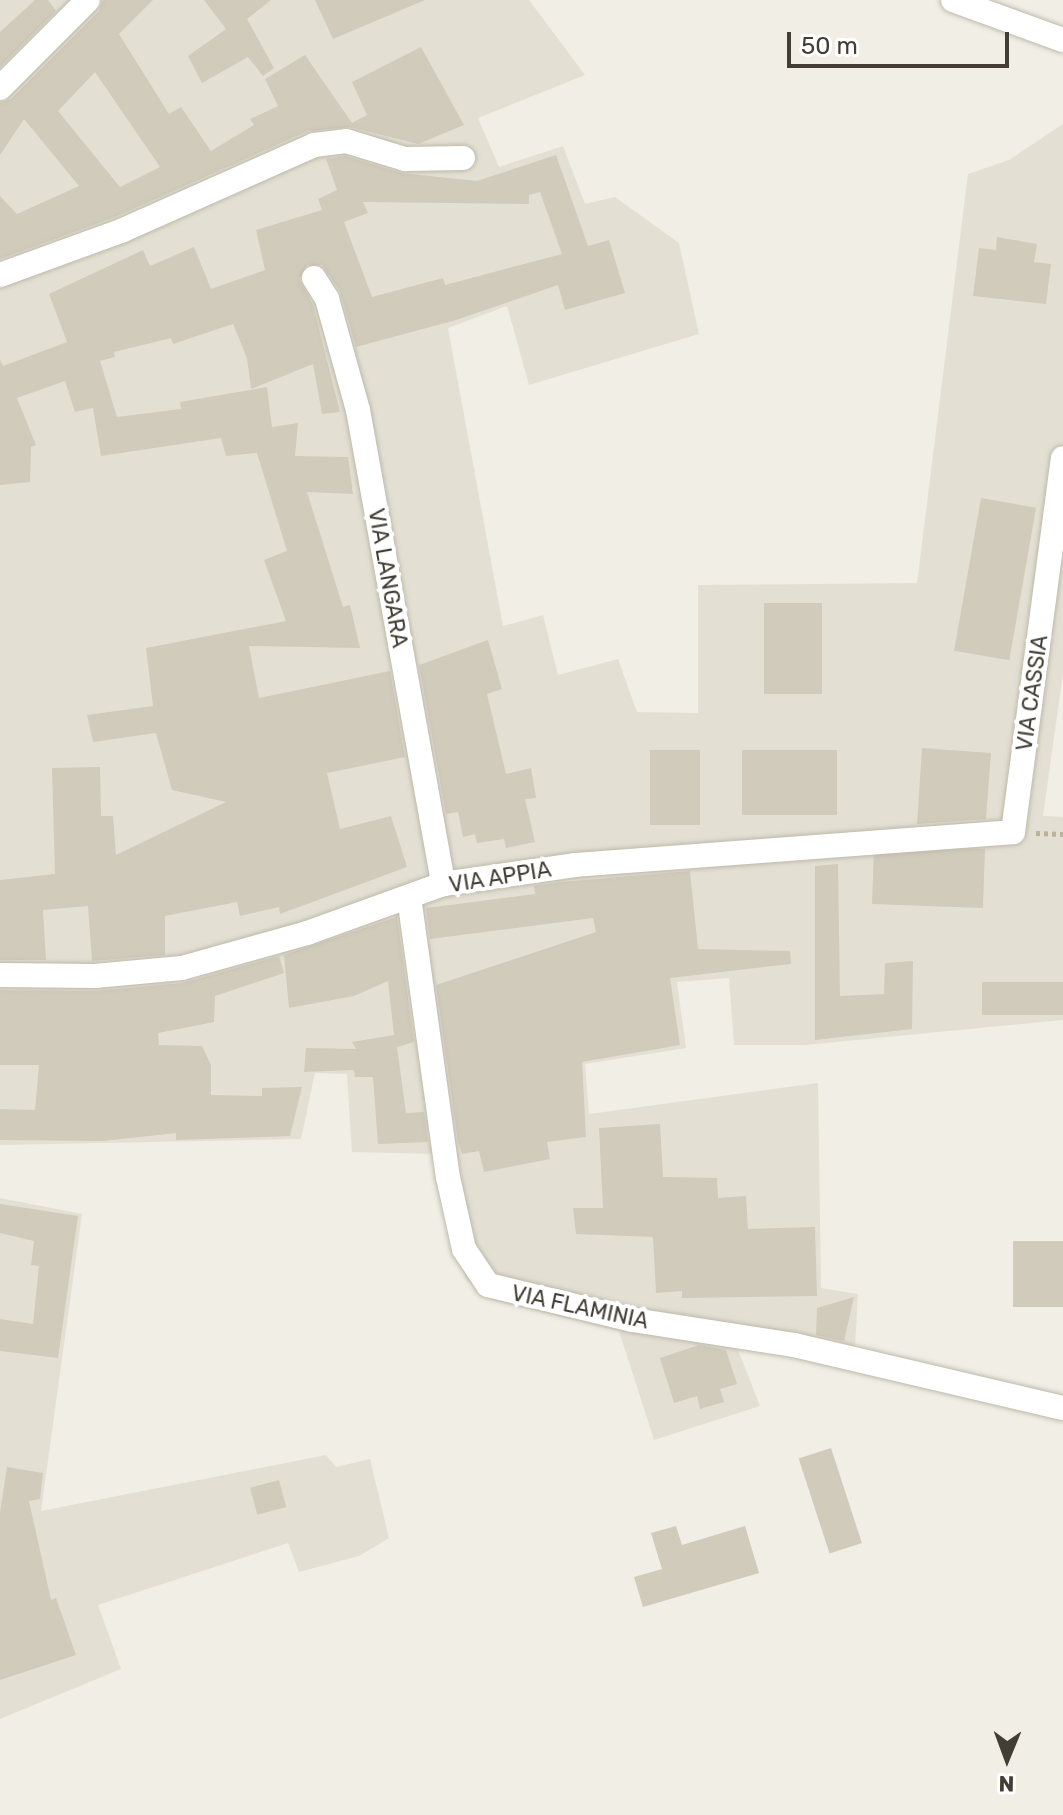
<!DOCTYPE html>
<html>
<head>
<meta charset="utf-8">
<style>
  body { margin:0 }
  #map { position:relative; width:1063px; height:1815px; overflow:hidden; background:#f0eee5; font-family:Rubik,sans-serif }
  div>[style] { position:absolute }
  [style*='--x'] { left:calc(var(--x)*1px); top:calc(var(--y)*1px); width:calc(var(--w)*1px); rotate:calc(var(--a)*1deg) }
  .residential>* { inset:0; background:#e3e0d3 }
  .building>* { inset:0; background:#d0cbbb; transform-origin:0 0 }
  .path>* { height:5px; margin-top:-2.5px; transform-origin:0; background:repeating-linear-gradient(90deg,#bab39b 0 4px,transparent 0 8px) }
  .roads { filter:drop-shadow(0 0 2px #bdb9ab) drop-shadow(0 0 2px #bdb9ab) }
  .street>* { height:24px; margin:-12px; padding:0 12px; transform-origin:12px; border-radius:12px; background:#fff }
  span { translate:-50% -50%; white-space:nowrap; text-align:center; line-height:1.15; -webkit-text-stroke:8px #fff; paint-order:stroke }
  .street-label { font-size:22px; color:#423e35 }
  .north { position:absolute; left:967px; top:1719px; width:80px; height:80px; -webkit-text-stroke:6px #fff; paint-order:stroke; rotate:181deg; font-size:22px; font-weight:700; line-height:32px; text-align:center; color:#423e35 }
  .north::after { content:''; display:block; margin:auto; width:28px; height:36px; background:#423e35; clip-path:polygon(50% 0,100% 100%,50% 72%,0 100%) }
  .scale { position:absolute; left:787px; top:32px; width:222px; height:36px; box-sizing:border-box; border:4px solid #423e35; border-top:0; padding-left:10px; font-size:24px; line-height:28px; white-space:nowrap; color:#423e35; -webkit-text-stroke:6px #fff; paint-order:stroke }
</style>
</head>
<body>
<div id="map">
  <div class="residential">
    <i style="clip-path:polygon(0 0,529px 0,585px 75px,478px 118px,499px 167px,563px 146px,585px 204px,615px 197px,679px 243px,699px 334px,529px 385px,507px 306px,448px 328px,503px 626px,543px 615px,558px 675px,618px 659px,637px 712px,698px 713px,698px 585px,917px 583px,968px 174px,1009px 160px,1063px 124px,1063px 673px,1043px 816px,1063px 817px,1063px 1020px,805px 1045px,734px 1045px,729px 978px,677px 982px,686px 1048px,585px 1064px,589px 1114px,818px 1083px,821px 1288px,858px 1294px,854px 1364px,735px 1342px,760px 1406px,654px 1440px,619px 1331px,491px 1300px,465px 1279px,434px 1154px,352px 1152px,347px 1074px,315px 1073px,301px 1139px,0 1145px)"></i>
    <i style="clip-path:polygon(0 1198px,82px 1214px,41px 1511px,326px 1455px,336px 1467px,370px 1459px,389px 1538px,359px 1556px,299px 1572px,288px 1543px,98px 1605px,121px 1669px,0 1719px)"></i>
  </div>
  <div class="building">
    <i style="clip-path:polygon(35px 0,48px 0,56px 11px,0 67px,0 32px)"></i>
    <i style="clip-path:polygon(evenodd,103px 0,153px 0,119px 34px,169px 114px,181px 107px,211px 151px,254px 125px,250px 119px,278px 106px,265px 79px,305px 55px,352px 123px,367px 115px,352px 82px,421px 47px,464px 125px,418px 144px,350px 127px,308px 131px,115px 217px,0 259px,0 196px,17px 214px,79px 186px,24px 119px,0 155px,0 103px,11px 99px,99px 11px,103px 0,95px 72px,160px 167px,120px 187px,58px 111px,95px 72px)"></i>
    <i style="clip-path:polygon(204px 0,271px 0,247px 19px,274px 68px,263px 76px,248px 57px,202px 83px,188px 56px,226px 29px)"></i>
    <i style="clip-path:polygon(315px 0,425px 0,333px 39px)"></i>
    <i style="clip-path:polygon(evenodd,556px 155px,588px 246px,609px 240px,625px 293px,565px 310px,558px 285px,456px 320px,356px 347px,340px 291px,322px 265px,307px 265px,299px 279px,313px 305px,340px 412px,322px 414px,313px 364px,251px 389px,247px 358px,233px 324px,173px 344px,171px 338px,114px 352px,115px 357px,100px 361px,117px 417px,181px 409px,180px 402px,267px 387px,272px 427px,298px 423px,295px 456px,348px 457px,353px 494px,307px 492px,343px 607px,350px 605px,360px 648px,249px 646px,259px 698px,390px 671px,405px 757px,327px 773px,340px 829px,391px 816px,407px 867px,280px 914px,279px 907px,240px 916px,237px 902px,165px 916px,165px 955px,92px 961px,88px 906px,43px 910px,46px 960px,0 960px,0 880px,55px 874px,52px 768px,100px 767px,101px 816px,113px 816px,116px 855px,226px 802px,172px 790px,156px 733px,93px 742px,87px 715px,153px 706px,146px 648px,286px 621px,264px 560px,287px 551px,257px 453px,226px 456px,221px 438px,101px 456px,93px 408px,75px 412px,65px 381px,17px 398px,36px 445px,31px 447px,30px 482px,0 485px,0 360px,3px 366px,67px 342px,49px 294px,143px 250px,150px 266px,194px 247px,211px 289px,265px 270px,256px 230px,322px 210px,318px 199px,337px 190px,326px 159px,345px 156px,401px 173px,477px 181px,556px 155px,540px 192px,562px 254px,445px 285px,443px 278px,372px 297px,344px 222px,368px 213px,363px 202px,529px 204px,529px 195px,540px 192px)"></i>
    <i style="clip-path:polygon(997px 237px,1037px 244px,1034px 262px,1051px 264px,1046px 304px,973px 296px,979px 248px,996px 250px)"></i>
    <i style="left:981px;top:498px;width:56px;height:155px;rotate:10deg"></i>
    <i style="left:822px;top:603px;width:91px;height:58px;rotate:90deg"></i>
    <i style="clip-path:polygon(488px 640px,502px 689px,487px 694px,506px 774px,531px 768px,536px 798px,525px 799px,535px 842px,506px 848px,504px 839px,477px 843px,475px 834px,463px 837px,458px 812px,446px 814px,419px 665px)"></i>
    <i style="clip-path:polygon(922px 748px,991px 753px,986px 819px,917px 824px)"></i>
    <i style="left:650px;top:750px;width:50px;height:75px"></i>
    <i style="left:742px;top:750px;width:95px;height:65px"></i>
    <i style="left:985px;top:849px;width:59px;height:111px;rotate:92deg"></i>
    <i style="clip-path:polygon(838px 864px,840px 996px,884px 994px,885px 963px,913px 961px,912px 1029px,815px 1040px,815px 866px)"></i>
    <i style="clip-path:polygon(690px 871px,698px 949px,790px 951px,791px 964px,670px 978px,680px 1045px,582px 1062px,586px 1137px,547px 1142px,550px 1159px,484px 1172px,479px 1151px,462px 1154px,458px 1142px,436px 985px,596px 932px,593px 918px,430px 939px,426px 908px,535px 894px,534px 886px,562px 882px)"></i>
    <i style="clip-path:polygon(397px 917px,414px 1042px,397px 1047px,406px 1113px,424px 1112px,428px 1142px,378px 1144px,373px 1077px,355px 1077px,354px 1070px,304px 1072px,306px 1048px,356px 1049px,352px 1042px,394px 1035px,388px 981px,354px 996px,289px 1008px,284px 955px)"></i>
    <i style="clip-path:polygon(279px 956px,284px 973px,215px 996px,214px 1022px,158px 1033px,159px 1045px,202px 1046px,211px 1065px,211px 1095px,262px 1096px,262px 1088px,302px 1087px,290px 1136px,176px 1140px,176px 1133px,103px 1141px,0 1140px,0 1109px,35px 1110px,39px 1065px,0 1065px,0 990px,95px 991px,183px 983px)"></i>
    <i style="left:1063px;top:982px;width:33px;height:81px;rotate:90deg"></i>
    <i style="clip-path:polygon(660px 1124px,663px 1177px,717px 1178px,718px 1198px,746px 1196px,748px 1229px,815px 1227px,817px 1296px,682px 1298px,682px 1291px,656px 1293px,653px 1237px,576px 1234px,573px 1208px,603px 1208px,599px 1128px)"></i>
    <i style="clip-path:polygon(0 1204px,78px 1216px,58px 1358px,0 1351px,0 1319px,33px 1324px,39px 1266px,31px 1265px,34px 1241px,0 1233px)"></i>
    <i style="left:1013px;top:1241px;width:50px;height:66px"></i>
    <i style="clip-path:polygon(854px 1297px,844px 1341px,816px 1335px,817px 1308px)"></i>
    <i style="clip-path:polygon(699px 1345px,726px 1350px,737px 1384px,720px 1389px,724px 1402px,700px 1409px,697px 1396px,674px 1403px,660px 1358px)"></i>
    <i style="left:831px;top:1448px;width:100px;height:34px;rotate:72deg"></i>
    <i style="clip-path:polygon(7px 1467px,43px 1473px,40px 1499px,29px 1501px,51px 1600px,56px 1598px,76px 1655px,0 1680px,0 1513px)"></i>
    <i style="left:279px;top:1480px;width:28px;height:30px;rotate:75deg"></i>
    <i style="clip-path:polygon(676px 1526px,682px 1545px,745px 1526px,759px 1573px,643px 1607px,634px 1577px,662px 1569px,651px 1533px)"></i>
  </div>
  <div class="path">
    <i style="--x:1036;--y:833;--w:27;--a:2"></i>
  </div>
  <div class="roads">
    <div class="street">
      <i style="--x:953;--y:0;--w:117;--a:20"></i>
      <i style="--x:0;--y:88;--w:124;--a:-45"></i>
      <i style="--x:0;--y:275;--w:129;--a:-20"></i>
      <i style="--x:121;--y:231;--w:211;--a:-24"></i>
      <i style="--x:314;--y:145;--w:32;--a:-7"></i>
      <i style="--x:346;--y:141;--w:62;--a:17"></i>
      <i style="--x:405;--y:159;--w:58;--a:-1"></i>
      <i style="--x:314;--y:278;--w:25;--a:58"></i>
      <i style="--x:327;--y:299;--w:115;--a:74.4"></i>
      <i style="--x:358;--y:410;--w:482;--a:79.8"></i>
      <i style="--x:409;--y:897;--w:283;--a:82.1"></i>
      <i style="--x:448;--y:1177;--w:74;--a:77.5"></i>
      <i style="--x:464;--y:1249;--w:43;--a:56.3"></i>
      <i style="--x:488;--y:1285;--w:149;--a:13.6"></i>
      <i style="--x:633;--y:1320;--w:163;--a:8.8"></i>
      <i style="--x:794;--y:1345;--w:276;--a:13.2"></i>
      <i style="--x:0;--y:975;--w:95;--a:0.6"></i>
      <i style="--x:95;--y:976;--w:87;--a:-5.3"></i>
      <i style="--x:182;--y:968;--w:130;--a:-15.6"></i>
      <i style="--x:307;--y:933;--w:145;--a:-19.8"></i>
      <i style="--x:443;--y:884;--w:133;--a:-8.2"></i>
      <i style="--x:575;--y:865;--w:439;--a:-4.3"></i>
      <i style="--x:1013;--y:832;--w:377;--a:-82.4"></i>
    </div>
  </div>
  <div class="street-label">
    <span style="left:388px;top:578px;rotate:80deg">VIA LANGARA</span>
    <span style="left:1032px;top:693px;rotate:-82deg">VIA CASSIA</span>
    <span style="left:500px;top:877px;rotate:-9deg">VIA APPIA</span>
    <span style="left:580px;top:1307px;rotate:12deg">VIA FLAMINIA</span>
  </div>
  <div class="north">N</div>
  <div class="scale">50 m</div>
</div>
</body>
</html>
